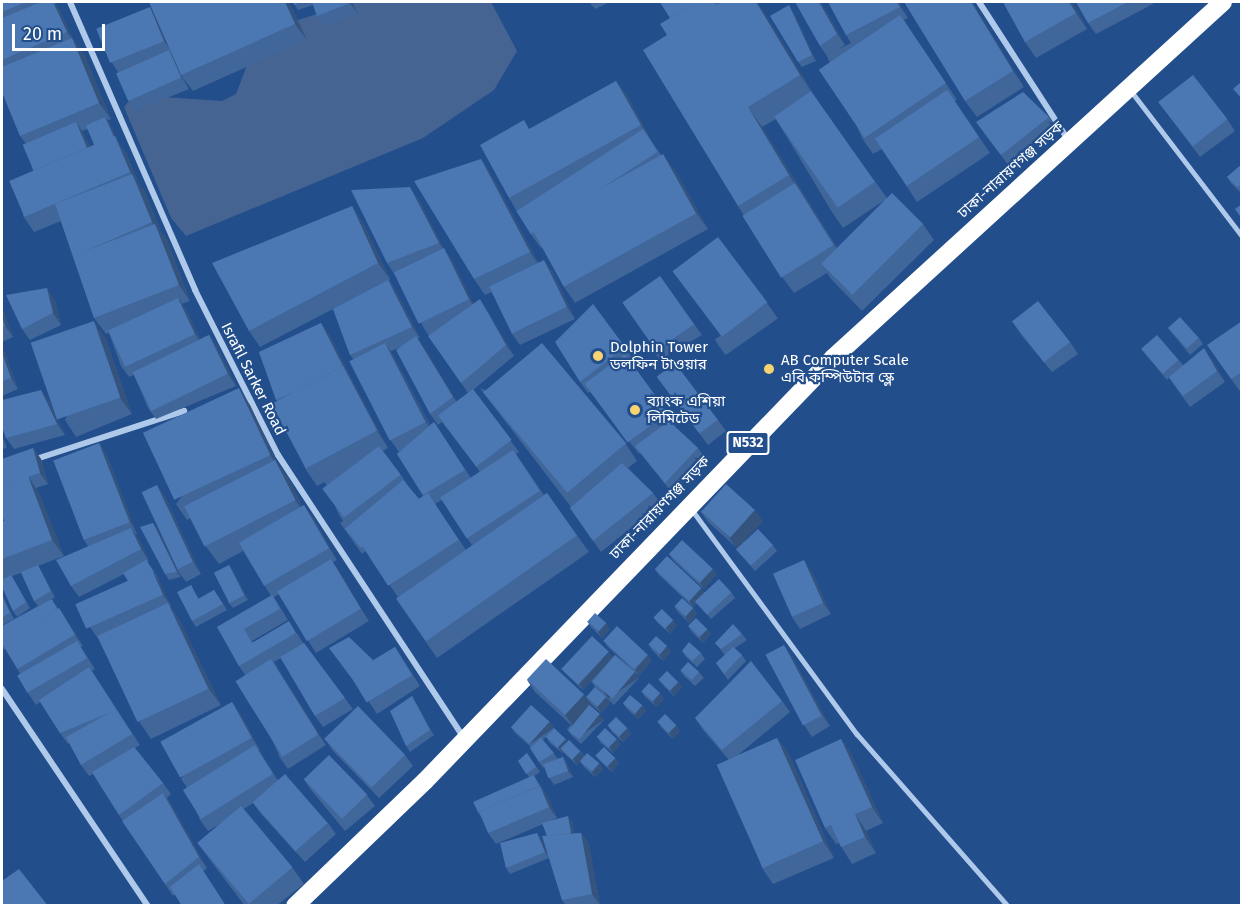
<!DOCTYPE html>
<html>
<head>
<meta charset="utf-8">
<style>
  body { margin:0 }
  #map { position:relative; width:1243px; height:907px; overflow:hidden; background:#224e8b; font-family:"Fira Sans","Noto Sans Bengali",sans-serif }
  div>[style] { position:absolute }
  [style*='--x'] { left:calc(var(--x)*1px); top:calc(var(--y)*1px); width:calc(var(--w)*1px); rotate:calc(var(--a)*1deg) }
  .water>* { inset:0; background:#466491 }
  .lane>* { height:4.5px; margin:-2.25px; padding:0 2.25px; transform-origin:2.25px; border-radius:2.25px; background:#afc9eb }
  .street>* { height:6px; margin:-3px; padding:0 3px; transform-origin:3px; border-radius:3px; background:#afc9eb }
  .highway>* { height:18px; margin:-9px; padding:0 9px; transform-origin:9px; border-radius:9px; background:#fff }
  .wall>* { inset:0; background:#40669a; transform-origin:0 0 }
  .shaded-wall>* { inset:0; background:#34537d; transform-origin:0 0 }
  .building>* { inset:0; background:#4b77b3; transform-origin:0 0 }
  .dots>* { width:16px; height:16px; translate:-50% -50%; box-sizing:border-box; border:3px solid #224e8b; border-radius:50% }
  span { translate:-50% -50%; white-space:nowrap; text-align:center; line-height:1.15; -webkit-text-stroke:4.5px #224e8b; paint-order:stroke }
  .shield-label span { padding:2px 4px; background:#224e8b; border:2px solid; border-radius:4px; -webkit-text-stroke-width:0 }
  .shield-label { font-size:14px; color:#fff; font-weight:700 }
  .street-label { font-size:15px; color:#fff }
  .poi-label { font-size:15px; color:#fff }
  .left { translate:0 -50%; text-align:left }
  .frame { position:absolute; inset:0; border:3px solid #fff; pointer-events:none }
  .scale { position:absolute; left:12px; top:24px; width:93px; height:27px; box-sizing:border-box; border:3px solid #fff; border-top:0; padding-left:8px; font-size:18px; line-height:21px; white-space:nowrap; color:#fff; -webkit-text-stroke:4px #224e8b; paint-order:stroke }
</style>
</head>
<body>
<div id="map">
  <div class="water">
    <i style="clip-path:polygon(355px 2px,491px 2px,517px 51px,494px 90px,423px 138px,186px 236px,171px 218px,124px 107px,134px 95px,222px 101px,236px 94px,246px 68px,245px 47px,276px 27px)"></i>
  </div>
  <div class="lane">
    <i style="--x:1132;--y:92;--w:181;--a:52.6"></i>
    <i style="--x:693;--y:511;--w:277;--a:53.7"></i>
    <i style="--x:857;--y:734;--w:229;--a:48.7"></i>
  </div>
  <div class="street">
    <i style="--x:70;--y:2;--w:314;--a:66.5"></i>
    <i style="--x:195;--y:290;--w:185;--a:63.3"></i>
    <i style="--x:278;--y:455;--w:337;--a:56.7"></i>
    <i style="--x:979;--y:2;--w:166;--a:57.1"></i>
    <i style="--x:33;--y:460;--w:159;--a:-18"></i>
    <i style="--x:2;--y:689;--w:262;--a:56.1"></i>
  </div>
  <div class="highway">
    <i style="--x:295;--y:906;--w:180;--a:-43.9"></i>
    <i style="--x:425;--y:781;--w:588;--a:-46.03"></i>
    <i style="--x:833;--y:358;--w:528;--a:-42.39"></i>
  </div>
  <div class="wall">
    <i style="clip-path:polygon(evenodd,2px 2px,60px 2px,55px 4px,59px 9px,74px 41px,84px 54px,111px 119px,108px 120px,117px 140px,126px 153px,139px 184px,144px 190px,161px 232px,167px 240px,190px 301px,182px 304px,186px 309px,200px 339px,209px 335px,217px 346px,236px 386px,156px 419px,148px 408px,134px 375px,129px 377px,121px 366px,109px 333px,106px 334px,94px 318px,61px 221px,34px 232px,23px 216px,33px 171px,26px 144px,20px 136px,2px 92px,2px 2px,88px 129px,94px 145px,90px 147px,82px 131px,88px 129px)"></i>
    <i style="clip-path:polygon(149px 2px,289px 2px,307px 40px,193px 91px,184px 79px,189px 89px,135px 111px,128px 100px,118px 72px,112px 63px,154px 13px)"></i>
    <i style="clip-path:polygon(293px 2px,352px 2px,358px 14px,325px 27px,317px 16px,313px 5px,298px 10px)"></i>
    <i style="clip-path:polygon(589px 2px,610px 2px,595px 9px)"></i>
    <i style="clip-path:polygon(evenodd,660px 2px,757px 2px,814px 96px,887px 198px,923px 224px,934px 240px,862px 311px,832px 280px,827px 273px,794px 293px,782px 277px,738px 206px,667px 35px,670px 18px,660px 2px,776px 119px,832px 212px,843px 228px,885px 200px,837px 248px,762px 127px,776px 119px)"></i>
    <i style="clip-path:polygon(821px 2px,845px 45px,839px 49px,851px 43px,846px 35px,828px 2px,899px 2px,908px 18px,904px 20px,957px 100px,955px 101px,990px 153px,917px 202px,882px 149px,873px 154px,862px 138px,827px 56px,820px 46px)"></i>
    <i style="clip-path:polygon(972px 2px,1024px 87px,977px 117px,965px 101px)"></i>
    <i style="clip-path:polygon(1003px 2px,1072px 2px,1087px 29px,1036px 58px,1025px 42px)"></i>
    <i style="clip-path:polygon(1076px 2px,1152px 2px,1153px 4px,1096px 34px,1088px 23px)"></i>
    <i style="clip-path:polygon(793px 11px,816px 61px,802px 67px,798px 62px)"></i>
    <i style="clip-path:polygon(616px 81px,628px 97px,652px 142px,661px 155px,675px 170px,708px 229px,575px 303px,564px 287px,542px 247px,541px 248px,529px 232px,509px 198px,530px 129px)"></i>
    <i style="clip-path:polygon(1158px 102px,1227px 119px,1235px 131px,1200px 157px)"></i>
    <i style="clip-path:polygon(1049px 117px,1057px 129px,1009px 166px,984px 133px)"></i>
    <i style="clip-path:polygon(481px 159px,492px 176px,538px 262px,552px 271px,575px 319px,520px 345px,512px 334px,492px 292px,485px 295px,474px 279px)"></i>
    <i style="clip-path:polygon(1242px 164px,1242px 192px,1241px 193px,1231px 183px,1227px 177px)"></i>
    <i style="clip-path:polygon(evenodd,418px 198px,444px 249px,452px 260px,473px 303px,487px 310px,514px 356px,473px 390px,519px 452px,516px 454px,544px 495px,547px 493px,589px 552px,437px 658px,396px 599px,398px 597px,366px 551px,362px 554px,340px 523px,343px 521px,339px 515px,325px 482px,317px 486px,306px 470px,277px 401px,259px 352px,321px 323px,329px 334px,351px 378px,388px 448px,383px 451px,401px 475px,409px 487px,419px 499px,423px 496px,397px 454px,399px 452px,391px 441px,354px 360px,350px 355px,333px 309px,260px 347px,249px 331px,352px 206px,363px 223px,390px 279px,389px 280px,396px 291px,420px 338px,418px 339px,457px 402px,468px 393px,423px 327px,400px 273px,395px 275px,387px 263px,418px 198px,401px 347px,430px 414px,438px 425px,442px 422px,480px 472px,471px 478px,434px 422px,430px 425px,391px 351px,401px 347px,418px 198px,442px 500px,472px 545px,466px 550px,435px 504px,442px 500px)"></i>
    <i style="clip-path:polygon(660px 276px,702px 335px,660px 360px,652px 349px)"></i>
    <i style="clip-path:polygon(55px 300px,61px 325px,30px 340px,22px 329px)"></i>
    <i style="left:767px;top:303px;width:19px;height:64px;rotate:55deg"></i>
    <i style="clip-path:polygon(593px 304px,633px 359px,630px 361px,676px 424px,674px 426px,698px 448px,706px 459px,673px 494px,640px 453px,639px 454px,590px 392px,588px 393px,580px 382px)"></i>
    <i style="clip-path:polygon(2px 307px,13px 337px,2px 342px)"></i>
    <i style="clip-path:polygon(1242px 321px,1242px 394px,1231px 379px)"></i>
    <i style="clip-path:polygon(1014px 324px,1070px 342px,1078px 354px,1052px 372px,1022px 336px)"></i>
    <i style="clip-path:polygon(1167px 327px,1199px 338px,1203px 344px,1190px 355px)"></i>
    <i style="clip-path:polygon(105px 337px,132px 414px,76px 437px,65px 420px)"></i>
    <i style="clip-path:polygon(2px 348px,5px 353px,18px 389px,2px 396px)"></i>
    <i style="clip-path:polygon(1141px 349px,1179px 360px,1183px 365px,1212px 359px,1225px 382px,1190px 407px,1169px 378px,1167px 380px)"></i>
    <i style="clip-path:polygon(657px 377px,718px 420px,726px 431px,708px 445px)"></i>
    <i style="clip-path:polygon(480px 388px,626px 444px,637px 461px,628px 468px,653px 493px,661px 504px,601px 552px,570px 508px,571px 507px,492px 404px)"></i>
    <i style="clip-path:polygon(49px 401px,65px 435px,14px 449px,6px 438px)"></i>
    <i style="clip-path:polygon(250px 405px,277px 463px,287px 476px,302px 506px,312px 516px,337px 560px,333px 562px,369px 621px,316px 653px,279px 594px,274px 597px,288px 620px,252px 641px,253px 642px,297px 633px,303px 643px,353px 709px,323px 727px,315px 716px,281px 658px,274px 662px,326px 745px,288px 769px,280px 758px,245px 675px,239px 666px,217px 627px,271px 596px,243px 551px,219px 564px,207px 548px,191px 518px,187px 520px,176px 504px)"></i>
    <i style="clip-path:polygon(2px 436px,7px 447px,2px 450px)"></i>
    <i style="clip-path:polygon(99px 443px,107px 455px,137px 534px,135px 535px,139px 539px,149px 561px,147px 562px,159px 579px,158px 579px,171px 606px,171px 607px,179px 619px,221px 705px,151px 739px,140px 723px,99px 640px,81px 614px,130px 584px,124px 574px,79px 597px,71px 586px,88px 546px,84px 540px)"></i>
    <i style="clip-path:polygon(33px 448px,41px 459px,48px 484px,36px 488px,39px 493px,64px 556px,38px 566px,55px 597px,50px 600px,56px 605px,58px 609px,59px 608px,67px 620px,83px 646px,81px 647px,95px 669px,92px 671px,140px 745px,135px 748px,163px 783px,171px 794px,167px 798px,171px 804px,207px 868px,173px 896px,119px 815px,93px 774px,89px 776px,81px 765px,69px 743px,68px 744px,60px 733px,40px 702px,36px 705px,28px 693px,21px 675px,5px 649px,4px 650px,2px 646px,2px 626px,38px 606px,34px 601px,21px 573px,12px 576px,30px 608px,17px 617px,13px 611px,2px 580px,2px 522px,4px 521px)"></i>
    <i style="clip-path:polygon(165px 496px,201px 574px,186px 582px,178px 571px)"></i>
    <i style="clip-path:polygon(700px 511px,763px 521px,743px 542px,773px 545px,777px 551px,755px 571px,740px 554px,736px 549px,737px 548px,708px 522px)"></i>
    <i style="clip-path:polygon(153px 523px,157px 528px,181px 577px,169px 580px,165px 574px)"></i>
    <i style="clip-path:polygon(669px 554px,713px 569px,717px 574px,704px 589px,673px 560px)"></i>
    <i style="clip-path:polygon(229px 565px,233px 571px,248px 600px,233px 608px,228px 602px)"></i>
    <i style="clip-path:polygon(655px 569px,704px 592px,731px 592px,735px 598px,711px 619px,697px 603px,693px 607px,659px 575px)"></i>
    <i style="clip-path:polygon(812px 572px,831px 614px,800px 629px,792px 617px)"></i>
    <i style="clip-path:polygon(191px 585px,199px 599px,214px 590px,227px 610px,196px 627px,192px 621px)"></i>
    <i style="clip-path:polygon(2px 594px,14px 619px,2px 625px)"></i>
    <i style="clip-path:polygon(674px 606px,693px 608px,697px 614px,689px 623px,678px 612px)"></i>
    <i style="clip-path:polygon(654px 618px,677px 625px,670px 634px,658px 623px)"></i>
    <i style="clip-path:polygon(587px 621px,606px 623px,610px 629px,602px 638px,591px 627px)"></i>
    <i style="clip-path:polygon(688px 626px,707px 629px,711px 634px,703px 643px,692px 632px)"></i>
    <i style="clip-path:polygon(742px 634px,747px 640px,735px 648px,742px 655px,746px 661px,728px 680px,716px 663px,725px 655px,715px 643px)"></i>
    <i style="clip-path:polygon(604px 641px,648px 655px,652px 661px,639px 676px,608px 647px)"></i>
    <i style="clip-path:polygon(648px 644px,671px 652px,663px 661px,652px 650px)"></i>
    <i style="clip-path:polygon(784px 645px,792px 657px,830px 726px,812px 737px,804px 725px)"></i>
    <i style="clip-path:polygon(395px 647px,420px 686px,377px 714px,356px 682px,355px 683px,329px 648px,374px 661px)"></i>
    <i style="clip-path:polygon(682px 651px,701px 653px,705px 659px,697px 667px,686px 657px)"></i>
    <i style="clip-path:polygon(613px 657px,635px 672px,639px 678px,614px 705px,595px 687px,591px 681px,595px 677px,583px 690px,566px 674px,561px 668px)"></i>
    <i style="clip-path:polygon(680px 670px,699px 672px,704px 678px,695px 686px,684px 676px)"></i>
    <i style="clip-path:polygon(527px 680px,584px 694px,591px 706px,604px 720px,581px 744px,571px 735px,567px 729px,571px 725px,535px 692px)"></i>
    <i style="clip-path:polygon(659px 680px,678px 682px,682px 687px,674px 696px,663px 685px)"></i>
    <i style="clip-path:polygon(641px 691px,660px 693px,664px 699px,657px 707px,645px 697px)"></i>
    <i style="clip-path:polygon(412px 696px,434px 735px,410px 752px,406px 746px)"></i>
    <i style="clip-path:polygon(586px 697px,606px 697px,610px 703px,601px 713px,590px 703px)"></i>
    <i style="clip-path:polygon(782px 701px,790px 712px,738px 755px,777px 738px,789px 754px,834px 858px,773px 884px,762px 868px,728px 759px,703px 730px,695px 718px)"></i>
    <i style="clip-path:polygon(232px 702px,240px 713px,260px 750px,259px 750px,278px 780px,328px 823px,336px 834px,305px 862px,261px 814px,253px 803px,244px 809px,292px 867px,304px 884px,276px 906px,245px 906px,210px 860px,198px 844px,225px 821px,208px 831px,200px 820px,186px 786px,181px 779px)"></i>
    <i style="clip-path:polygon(623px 703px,642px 705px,646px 711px,638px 719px,627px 709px)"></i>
    <i style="clip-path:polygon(550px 722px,554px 728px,543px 740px,558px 759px,563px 757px,567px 763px,573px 777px,554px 785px,550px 779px,545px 766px,543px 768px,530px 748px,531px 747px,515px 733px,511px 727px)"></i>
    <i style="clip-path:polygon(658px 722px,676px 725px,680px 731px,673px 739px,662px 728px)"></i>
    <i style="clip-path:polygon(608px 726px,627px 728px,631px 734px,623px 742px,612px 732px)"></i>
    <i style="clip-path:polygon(546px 737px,566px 739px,567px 742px,580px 751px,584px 756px,599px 763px,603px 769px,595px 777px,584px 767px,580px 761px,577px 765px,563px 752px,562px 753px,550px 743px)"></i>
    <i style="clip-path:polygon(597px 737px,617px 739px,621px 744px,613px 753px,601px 743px)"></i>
    <i style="clip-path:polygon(325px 739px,405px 755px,413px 766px,379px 798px,333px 751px)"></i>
    <i style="clip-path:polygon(841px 739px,852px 755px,883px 823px,866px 831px,876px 853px,852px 864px,839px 843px,836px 844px,825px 828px)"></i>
    <i style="clip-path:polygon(527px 753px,540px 772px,534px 776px,548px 797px,557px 818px,552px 820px,572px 821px,574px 833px,581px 833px,589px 844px,600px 905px,566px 906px,562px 900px,549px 858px,510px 874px,506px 868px,537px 833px,541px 838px,547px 854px,547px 836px,543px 824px,496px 844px,488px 833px,482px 819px,479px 814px,529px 777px,518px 761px)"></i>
    <i style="clip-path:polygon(596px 756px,615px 758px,619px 763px,612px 772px,600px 761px)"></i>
    <i style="clip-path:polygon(303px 778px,367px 795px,375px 806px,345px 831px,311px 790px)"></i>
  </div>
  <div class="shaded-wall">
    <i style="clip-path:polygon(53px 2px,59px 9px,74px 41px,84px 54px,111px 119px,99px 103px,73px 40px,67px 32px)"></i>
    <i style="clip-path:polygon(285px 2px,289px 2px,307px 40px,295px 24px)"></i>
    <i style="clip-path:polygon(349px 2px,352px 2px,358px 14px,350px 3px)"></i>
    <i style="clip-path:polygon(756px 2px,757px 2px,761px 7px,815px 95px,800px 75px)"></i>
    <i style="clip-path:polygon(819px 2px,821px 2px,845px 45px,837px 34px)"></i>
    <i style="clip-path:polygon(897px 2px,899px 2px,908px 18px,900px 7px)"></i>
    <i style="clip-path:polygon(971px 2px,972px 2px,1024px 87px,1013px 71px)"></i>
    <i style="clip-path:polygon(1069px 2px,1072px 2px,1087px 29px,1076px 13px)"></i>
    <i style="clip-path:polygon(789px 5px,793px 11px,816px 61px,812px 55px)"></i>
    <i style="clip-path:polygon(150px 7px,158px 18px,172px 52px,164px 41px)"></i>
    <i style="clip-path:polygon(169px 50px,177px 62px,181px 75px,189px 89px,181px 77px)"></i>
    <i style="clip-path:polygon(616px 81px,628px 97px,652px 142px,641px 125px)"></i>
    <i style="clip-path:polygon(748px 107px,762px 127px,845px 262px,789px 175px)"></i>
    <i style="clip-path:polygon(105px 117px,110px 123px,117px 140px,126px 153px,139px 184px,144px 190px,161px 232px,167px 240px,190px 301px,179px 285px,157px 230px,152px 222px,134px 177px,130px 172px)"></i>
    <i style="clip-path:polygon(76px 122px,84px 134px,97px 164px,89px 152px)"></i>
    <i style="clip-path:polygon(663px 154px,675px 170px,708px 229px,696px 213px)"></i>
    <i style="clip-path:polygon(481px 159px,492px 176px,541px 268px,530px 252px)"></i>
    <i style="clip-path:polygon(410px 187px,418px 198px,447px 255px,439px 243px)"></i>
    <i style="clip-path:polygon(352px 206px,363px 223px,390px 279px,378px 263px)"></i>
    <i style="clip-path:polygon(444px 248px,452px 260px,477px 311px,469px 299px)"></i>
    <i style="clip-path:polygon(544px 260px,552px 271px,575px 319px,567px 307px)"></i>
    <i style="clip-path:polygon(388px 280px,396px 291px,420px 338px,412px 327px)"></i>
    <i style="clip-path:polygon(47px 288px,55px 300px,61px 325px,53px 313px)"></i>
    <i style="clip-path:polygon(178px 298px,186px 309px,203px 346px,195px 334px)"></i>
    <i style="clip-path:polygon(480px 299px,487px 310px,514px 356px,506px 345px)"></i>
    <i style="clip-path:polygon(2px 307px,13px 337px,5px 326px,2px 316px)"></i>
    <i style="clip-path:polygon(94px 321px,105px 337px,132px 414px,120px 398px)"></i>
    <i style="clip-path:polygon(321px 323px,329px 334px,351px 378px,388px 448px,377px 431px)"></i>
    <i style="clip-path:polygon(209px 335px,217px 346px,236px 386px,228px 374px)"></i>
    <i style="clip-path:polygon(416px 336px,424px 347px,461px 408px,453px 397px)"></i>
    <i style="clip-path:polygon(385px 343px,393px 355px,434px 434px,426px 422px)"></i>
    <i style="clip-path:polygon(2px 348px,5px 353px,18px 389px,11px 378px,2px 353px)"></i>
    <i style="clip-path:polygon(1204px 348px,1212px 359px,1225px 382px,1217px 371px)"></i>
    <i style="clip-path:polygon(239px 388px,250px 405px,277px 463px,287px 476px,307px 516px,295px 500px,280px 470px,270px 455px)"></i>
    <i style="clip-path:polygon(41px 390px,49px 401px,65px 435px,57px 424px)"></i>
    <i style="clip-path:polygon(99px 443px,107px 455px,137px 534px,130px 522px)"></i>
    <i style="clip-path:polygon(33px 448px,41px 459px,48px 484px,40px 473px)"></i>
    <i style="clip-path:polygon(28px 476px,39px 493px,64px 556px,52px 540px)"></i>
    <i style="clip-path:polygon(157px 485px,165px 496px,201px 574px,193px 562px)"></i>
    <i style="clip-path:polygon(304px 505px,312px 516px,337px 560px,329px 548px)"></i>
    <i style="clip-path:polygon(755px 510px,763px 521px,737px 549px,729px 537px)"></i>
    <i style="clip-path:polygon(153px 523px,157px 528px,181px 577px,177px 572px)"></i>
    <i style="clip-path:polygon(131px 528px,139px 539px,149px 561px,141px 549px)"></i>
    <i style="clip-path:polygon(331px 559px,339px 570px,369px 621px,361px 609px)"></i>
    <i style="clip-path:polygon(804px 560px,812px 572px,831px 614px,823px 603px)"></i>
    <i style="clip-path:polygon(38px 565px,42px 571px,55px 597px,51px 591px)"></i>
    <i style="clip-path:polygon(229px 565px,233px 571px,248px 600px,244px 595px)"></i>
    <i style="clip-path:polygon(713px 569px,717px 574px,704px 589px,700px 583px)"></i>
    <i style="clip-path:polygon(152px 570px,160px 582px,171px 606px,163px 595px)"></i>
    <i style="clip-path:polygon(701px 588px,705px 594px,693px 607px,689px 601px)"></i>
    <i style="clip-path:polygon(2px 594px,14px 619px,2px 596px)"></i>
    <i style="clip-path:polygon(168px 603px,179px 619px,221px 705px,209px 689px)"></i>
    <i style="clip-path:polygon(59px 608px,67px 620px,83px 646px,75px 635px)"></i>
    <i style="clip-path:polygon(693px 608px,697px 614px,689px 623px,685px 617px)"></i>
    <i style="clip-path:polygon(673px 620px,677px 625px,670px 634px,666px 628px)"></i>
    <i style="clip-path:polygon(606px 623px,610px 629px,602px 638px,598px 632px)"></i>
    <i style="clip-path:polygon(707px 629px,711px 634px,703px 643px,699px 637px)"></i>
    <i style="clip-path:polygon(784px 645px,792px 657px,830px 726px,822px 715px)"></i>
    <i style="clip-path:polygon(667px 646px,671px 652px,663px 661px,659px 655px)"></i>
    <i style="clip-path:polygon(609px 652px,613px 657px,583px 690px,579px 684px)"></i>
    <i style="clip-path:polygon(648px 655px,652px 661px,639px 676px,635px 670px)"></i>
    <i style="clip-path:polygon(271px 659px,279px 670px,326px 745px,318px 734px)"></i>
    <i style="left:635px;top:672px;width:7px;height:37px;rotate:56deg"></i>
    <i style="clip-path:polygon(678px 682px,682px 687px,674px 696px,670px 690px)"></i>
    <i style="clip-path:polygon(660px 693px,664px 699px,657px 707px,653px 702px)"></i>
    <i style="clip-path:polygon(584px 694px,592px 706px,573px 726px,565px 715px)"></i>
    <i style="clip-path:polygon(412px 696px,416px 702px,434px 735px,430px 730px)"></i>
    <i style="clip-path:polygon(606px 697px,610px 703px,601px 713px,597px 707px)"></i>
    <i style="clip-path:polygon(232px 702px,240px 713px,260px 750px,252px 738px)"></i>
    <i style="clip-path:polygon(642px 705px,646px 711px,638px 719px,634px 714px)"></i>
    <i style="left:600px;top:714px;width:7px;height:33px;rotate:56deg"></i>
    <i style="left:550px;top:722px;width:7px;height:29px;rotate:56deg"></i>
    <i style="clip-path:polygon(676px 725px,680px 731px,673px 739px,669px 733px)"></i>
    <i style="clip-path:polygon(627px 728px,631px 734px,623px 742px,619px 736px)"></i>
    <i style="clip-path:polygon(777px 738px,789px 754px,834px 858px,823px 841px)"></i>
    <i style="clip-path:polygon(566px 739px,570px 745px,561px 749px,563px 752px,562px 753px,558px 747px)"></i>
    <i style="clip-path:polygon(617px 739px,621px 744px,613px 753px,609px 747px)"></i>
    <i style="clip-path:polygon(841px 739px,852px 755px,883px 823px,872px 807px)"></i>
    <i style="clip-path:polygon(255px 745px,263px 756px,281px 786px,273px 774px)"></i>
    <i style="clip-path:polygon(580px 751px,584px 757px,577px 765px,573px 759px)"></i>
    <i style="clip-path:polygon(563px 757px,567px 763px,573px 777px,568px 771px)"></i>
    <i style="clip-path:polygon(615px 758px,619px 763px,612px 772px,608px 766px)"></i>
    <i style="clip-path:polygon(599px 763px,603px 769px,595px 777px,591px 771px)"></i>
    <i style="clip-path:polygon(540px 786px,548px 797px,557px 818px,549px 807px)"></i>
    <i style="clip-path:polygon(163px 793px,171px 804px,207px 868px,199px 857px)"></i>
    <i style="clip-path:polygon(855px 814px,866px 831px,876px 853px,865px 837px)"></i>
    <i style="clip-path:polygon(568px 816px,572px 821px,575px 840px,571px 834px)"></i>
    <i style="clip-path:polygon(537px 833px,541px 838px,549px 858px,545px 852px)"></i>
    <i style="clip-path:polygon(581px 833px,589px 844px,600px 905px,592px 894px)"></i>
  </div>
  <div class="building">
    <i style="clip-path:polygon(2px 2px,26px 2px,2px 12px)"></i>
    <i style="clip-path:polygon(41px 2px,53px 2px,67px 32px,2px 60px,2px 18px)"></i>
    <i style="clip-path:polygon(149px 2px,285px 2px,295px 24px,181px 75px)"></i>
    <i style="clip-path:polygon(293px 2px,302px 2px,294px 5px)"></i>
    <i style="clip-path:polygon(312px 2px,349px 2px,350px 3px,317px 16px)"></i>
    <i style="clip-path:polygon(660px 2px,697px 2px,670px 18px)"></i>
    <i style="clip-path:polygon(697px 2px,714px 2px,716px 5px,723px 2px,756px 2px,800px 75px,748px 107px,789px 175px,738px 206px,643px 50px,667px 35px,660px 24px)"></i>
    <i style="clip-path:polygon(795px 2px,819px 2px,837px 34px,820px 46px)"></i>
    <i style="clip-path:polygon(828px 2px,897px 2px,900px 7px,846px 35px)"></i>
    <i style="clip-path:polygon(904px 2px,971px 2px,1013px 71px,965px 101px)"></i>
    <i style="clip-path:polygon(1003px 2px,1069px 2px,1076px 13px,1025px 42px)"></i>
    <i style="clip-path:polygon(1076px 2px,1128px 2px,1088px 23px)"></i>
    <i style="clip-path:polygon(789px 5px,812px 55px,798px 62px,770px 16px)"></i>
    <i style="left:150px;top:7px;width:37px;height:58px;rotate:68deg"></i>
    <i style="left:900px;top:15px;width:82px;height:98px;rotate:56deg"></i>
    <i style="clip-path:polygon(72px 38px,99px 103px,20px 136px,2px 92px,2px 67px)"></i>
    <i style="left:169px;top:50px;width:30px;height:58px;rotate:66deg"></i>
    <i style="left:1193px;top:75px;width:56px;height:44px;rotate:52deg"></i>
    <i style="clip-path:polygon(616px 81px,641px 125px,509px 198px,480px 145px,524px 120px,529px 129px)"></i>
    <i style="clip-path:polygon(1242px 81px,1242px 99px,1233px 89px)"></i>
    <i style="left:947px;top:90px;width:57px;height:87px;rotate:56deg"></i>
    <i style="left:811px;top:91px;width:111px;height:45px;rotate:55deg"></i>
    <i style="clip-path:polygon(1023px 92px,1049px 117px,1001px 155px,976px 122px)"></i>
    <i style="left:105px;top:117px;width:22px;height:21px;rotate:66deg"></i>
    <i style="left:76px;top:122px;width:28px;height:58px;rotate:67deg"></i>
    <i style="left:643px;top:129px;width:27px;height:151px;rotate:57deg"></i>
    <i style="left:115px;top:136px;width:39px;height:115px;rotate:67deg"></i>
    <i style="left:663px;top:154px;width:68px;height:151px;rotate:61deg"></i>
    <i style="clip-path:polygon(481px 159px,530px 252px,474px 279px,414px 181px)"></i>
    <i style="clip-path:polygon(1242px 164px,1242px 184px,1237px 187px,1227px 177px)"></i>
    <i style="clip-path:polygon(132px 174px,152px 222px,83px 252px,155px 224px,179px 285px,94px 318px,55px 204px)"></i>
    <i style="left:795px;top:183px;width:73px;height:62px;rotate:58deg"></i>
    <i style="clip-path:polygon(410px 187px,439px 243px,387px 263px,351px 190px)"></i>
    <i style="left:892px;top:193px;width:44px;height:100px;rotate:45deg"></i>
    <i style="clip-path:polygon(1242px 204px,1242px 219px,1235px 209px)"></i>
    <i style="clip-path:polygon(352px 206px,378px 263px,249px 331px,212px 263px)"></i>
    <i style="left:718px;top:237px;width:82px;height:57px;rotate:53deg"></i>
    <i style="left:444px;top:248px;width:57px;height:56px;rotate:64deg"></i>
    <i style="left:544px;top:260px;width:52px;height:61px;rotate:64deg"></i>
    <i style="left:660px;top:276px;width:59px;height:46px;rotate:55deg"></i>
    <i style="clip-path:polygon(388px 280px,412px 327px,350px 355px,333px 309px)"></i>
    <i style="clip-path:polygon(47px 288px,53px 313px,22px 329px,6px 295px)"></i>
    <i style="left:178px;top:298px;width:40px;height:77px;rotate:65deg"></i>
    <i style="clip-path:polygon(480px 299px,506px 345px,461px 383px,428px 336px)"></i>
    <i style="left:1038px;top:301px;width:52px;height:33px;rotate:52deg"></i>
    <i style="clip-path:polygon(593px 304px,625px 347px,580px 382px,555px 342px)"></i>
    <i style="clip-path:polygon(2px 316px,5px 326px,2px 328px)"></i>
    <i style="left:1180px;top:317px;width:28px;height:16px;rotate:48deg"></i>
    <i style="left:94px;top:321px;width:81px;height:67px;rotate:71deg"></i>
    <i style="clip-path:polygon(1242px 321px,1242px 372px,1231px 379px,1207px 345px)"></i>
    <i style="clip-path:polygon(321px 323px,344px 369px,343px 366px,294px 392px,276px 400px,259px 352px)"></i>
    <i style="left:209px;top:335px;width:43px;height:85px;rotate:64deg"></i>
    <i style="left:1157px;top:335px;width:33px;height:21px;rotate:49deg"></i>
    <i style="clip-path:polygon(416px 336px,453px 397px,430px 414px,396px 350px)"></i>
    <i style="left:385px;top:343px;width:89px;height:40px;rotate:63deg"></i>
    <i style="left:542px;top:343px;width:131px;height:77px;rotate:50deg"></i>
    <i style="clip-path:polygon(1204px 348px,1217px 371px,1183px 396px,1169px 377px)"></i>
    <i style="clip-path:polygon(2px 353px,11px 378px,2px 381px)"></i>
    <i style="left:625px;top:354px;width:73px;height:50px;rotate:54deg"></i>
    <i style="left:675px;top:363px;width:71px;height:23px;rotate:53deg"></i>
    <i style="left:343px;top:366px;width:73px;height:81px;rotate:62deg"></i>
    <i style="left:239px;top:388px;width:74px;height:106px;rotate:65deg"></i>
    <i style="left:473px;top:389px;width:64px;height:44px;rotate:53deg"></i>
    <i style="clip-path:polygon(41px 390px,57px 424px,6px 438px,2px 427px,2px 400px)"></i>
    <i style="clip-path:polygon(669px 421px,698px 448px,665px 483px,635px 446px)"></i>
    <i style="clip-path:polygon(434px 422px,465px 470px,423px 495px,397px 454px)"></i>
    <i style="left:99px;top:443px;width:85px;height:49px;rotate:69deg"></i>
    <i style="left:379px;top:446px;width:36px;height:71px;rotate:53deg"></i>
    <i style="clip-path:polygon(33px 448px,40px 473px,2px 486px,2px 459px)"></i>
    <i style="left:513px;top:450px;width:49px;height:87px;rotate:57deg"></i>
    <i style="left:275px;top:460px;width:45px;height:102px;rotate:63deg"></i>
    <i style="clip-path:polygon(622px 463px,653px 493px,593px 541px,570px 508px)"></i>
    <i style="clip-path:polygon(28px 476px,52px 540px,2px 559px,2px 522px,4px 521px,2px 515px,2px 486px)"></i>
    <i style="left:403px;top:480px;width:25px;height:76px;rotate:50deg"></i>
    <i style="left:726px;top:484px;width:39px;height:37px;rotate:42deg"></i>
    <i style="left:157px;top:485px;width:85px;height:17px;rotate:65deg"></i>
    <i style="left:428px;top:493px;width:56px;height:84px;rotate:57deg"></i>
    <i style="left:547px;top:493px;width:52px;height:184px;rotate:55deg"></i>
    <i style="left:304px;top:505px;width:50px;height:75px;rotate:60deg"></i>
    <i style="clip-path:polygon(153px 523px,177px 572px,165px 574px,140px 527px)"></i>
    <i style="clip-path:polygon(131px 528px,141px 549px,71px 586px,56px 560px)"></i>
    <i style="left:758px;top:529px;width:22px;height:30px;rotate:47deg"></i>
    <i style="left:682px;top:540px;width:42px;height:19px;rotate:43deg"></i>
    <i style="left:667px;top:556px;width:47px;height:18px;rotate:43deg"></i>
    <i style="left:331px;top:559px;width:58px;height:63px;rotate:59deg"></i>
    <i style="clip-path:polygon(146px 560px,155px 573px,152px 570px,130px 584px,123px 573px)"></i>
    <i style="left:804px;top:560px;width:47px;height:34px;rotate:66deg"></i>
    <i style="clip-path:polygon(38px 565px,51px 591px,34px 601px,21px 572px)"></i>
    <i style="left:229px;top:565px;width:34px;height:17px;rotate:63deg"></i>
    <i style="left:152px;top:570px;width:27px;height:84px;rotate:66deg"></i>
    <i style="clip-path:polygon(11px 575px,26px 602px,13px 611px,2px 587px,2px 580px)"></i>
    <i style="left:719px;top:579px;width:18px;height:33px;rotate:47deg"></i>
    <i style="clip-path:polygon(191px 585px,198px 599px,214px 590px,223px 604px,192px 621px,177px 592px)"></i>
    <i style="clip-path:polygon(272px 595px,280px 609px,244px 629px,252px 643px,289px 621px,296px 633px,239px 666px,217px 627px)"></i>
    <i style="clip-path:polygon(2px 596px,10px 613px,2px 617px)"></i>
    <i style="left:682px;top:598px;width:15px;height:11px;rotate:42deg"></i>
    <i style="clip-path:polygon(52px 599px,57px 609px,24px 630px,2px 643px,2px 626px)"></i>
    <i style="left:168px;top:603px;width:95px;height:78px;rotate:65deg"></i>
    <i style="left:59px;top:608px;width:31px;height:67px;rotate:59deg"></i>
    <i style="left:662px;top:609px;width:16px;height:12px;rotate:45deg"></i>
    <i style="left:595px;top:613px;width:15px;height:11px;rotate:42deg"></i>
    <i style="left:696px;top:618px;width:16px;height:11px;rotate:45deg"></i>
    <i style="clip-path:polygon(733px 624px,742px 634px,721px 649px,715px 643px)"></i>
    <i style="left:617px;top:626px;width:42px;height:20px;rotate:43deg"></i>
    <i style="left:592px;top:636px;width:23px;height:45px;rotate:43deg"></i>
    <i style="left:656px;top:636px;width:15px;height:11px;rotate:42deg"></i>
    <i style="clip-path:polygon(349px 637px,373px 660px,351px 677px,329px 648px)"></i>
    <i style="left:77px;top:641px;width:20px;height:69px;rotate:60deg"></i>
    <i style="clip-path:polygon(689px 642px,701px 653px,692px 661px,682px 651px)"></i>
    <i style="clip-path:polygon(304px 643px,345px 698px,315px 716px,280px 657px)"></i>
    <i style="left:784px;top:645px;width:80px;height:21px;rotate:62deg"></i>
    <i style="left:395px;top:647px;width:33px;height:53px;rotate:59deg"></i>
    <i style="clip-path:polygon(733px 647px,742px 655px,724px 674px,716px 663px)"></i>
    <i style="left:615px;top:655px;width:26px;height:35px;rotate:40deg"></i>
    <i style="left:271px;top:659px;width:89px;height:42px;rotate:58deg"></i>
    <i style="left:546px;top:659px;width:52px;height:28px;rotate:43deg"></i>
    <i style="clip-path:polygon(751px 661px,782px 701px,722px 750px,695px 718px)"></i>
    <i style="left:688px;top:662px;width:15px;height:11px;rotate:42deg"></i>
    <i style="clip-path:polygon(89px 667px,132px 734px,81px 765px,66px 737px,109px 713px,60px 733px,39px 700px)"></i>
    <i style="left:667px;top:671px;width:16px;height:12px;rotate:45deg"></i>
    <i style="left:649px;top:683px;width:15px;height:11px;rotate:42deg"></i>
    <i style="left:595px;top:687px;width:15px;height:13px;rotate:42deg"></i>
    <i style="left:630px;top:695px;width:16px;height:11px;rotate:40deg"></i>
    <i style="clip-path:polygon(412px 696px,430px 730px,406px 746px,390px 711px)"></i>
    <i style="left:232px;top:702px;width:41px;height:82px;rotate:61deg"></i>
    <i style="left:531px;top:705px;width:25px;height:30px;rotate:42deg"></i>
    <i style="left:589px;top:705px;width:14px;height:33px;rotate:39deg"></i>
    <i style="left:358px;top:706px;width:68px;height:47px;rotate:46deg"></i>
    <i style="left:665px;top:714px;width:16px;height:11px;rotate:45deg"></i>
    <i style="left:616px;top:717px;width:16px;height:12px;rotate:45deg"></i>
    <i style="left:554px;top:728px;width:16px;height:12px;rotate:43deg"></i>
    <i style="left:605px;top:728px;width:16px;height:12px;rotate:43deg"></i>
    <i style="clip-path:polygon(541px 738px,554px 753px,539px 762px,530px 748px)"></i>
    <i style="left:777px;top:738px;width:113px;height:66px;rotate:66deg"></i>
    <i style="clip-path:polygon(841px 739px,872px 807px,855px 814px,865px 837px,841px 847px,831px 825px,825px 828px,795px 760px)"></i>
    <i style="left:569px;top:740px;width:16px;height:12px;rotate:45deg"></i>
    <i style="left:255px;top:745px;width:34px;height:85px;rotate:58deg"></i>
    <i style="clip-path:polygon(134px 747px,163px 783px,119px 815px,92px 772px)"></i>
    <i style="left:604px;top:747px;width:16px;height:12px;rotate:45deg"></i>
    <i style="clip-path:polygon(527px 753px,536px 767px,526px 774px,518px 761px)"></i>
    <i style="left:587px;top:753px;width:16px;height:11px;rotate:40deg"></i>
    <i style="left:329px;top:755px;width:55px;height:35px;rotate:46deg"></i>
    <i style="left:563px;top:757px;width:15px;height:21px;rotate:70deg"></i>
    <i style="left:285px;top:774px;width:65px;height:43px;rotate:49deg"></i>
    <i style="clip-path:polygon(534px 775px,539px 786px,479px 812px,480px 814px,479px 814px,473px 802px)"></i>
    <i style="left:540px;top:786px;width:23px;height:66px;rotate:67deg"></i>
    <i style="clip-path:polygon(163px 793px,199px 857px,165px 884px,122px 821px)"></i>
    <i style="left:241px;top:806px;width:80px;height:57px;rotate:50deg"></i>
    <i style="clip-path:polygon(568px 816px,571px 833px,547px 836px,542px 823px)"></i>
    <i style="clip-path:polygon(537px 833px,545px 852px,506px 868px,500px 843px)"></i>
    <i style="clip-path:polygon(581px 833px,592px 894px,562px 900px,542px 836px)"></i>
    <i style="clip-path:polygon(199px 864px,226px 906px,182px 906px,170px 887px)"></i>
    <i style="clip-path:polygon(19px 869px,48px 906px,2px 906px,2px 881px)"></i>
  </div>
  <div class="dots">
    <i style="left:598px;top:356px;background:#f7d371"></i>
    <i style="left:769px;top:369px;background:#f7d371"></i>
    <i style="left:635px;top:410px;background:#f7d371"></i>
  </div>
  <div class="shield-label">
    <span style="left:748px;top:443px">N532</span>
  </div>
  <div class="street-label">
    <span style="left:1011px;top:170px;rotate:-42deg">ঢাকা-নারায়ণগঞ্জ সড়ক</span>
    <span style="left:253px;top:379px;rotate:63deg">Israfil Sarker Road</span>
    <span style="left:660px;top:508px;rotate:-46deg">ঢাকা-নারায়ণগঞ্জ সড়ক</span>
  </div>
  <div class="poi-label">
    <span class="left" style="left:610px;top:356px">Dolphin Tower<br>ডলফিন টাওয়ার</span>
    <span class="left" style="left:781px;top:369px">AB Computer Scale<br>এবি কম্পিউটার স্কেল</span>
    <span class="left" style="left:647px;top:410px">ব্যাংক এশিয়া<br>লিমিটেড</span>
  </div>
  <div class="frame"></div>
  <div class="scale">20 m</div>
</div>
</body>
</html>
